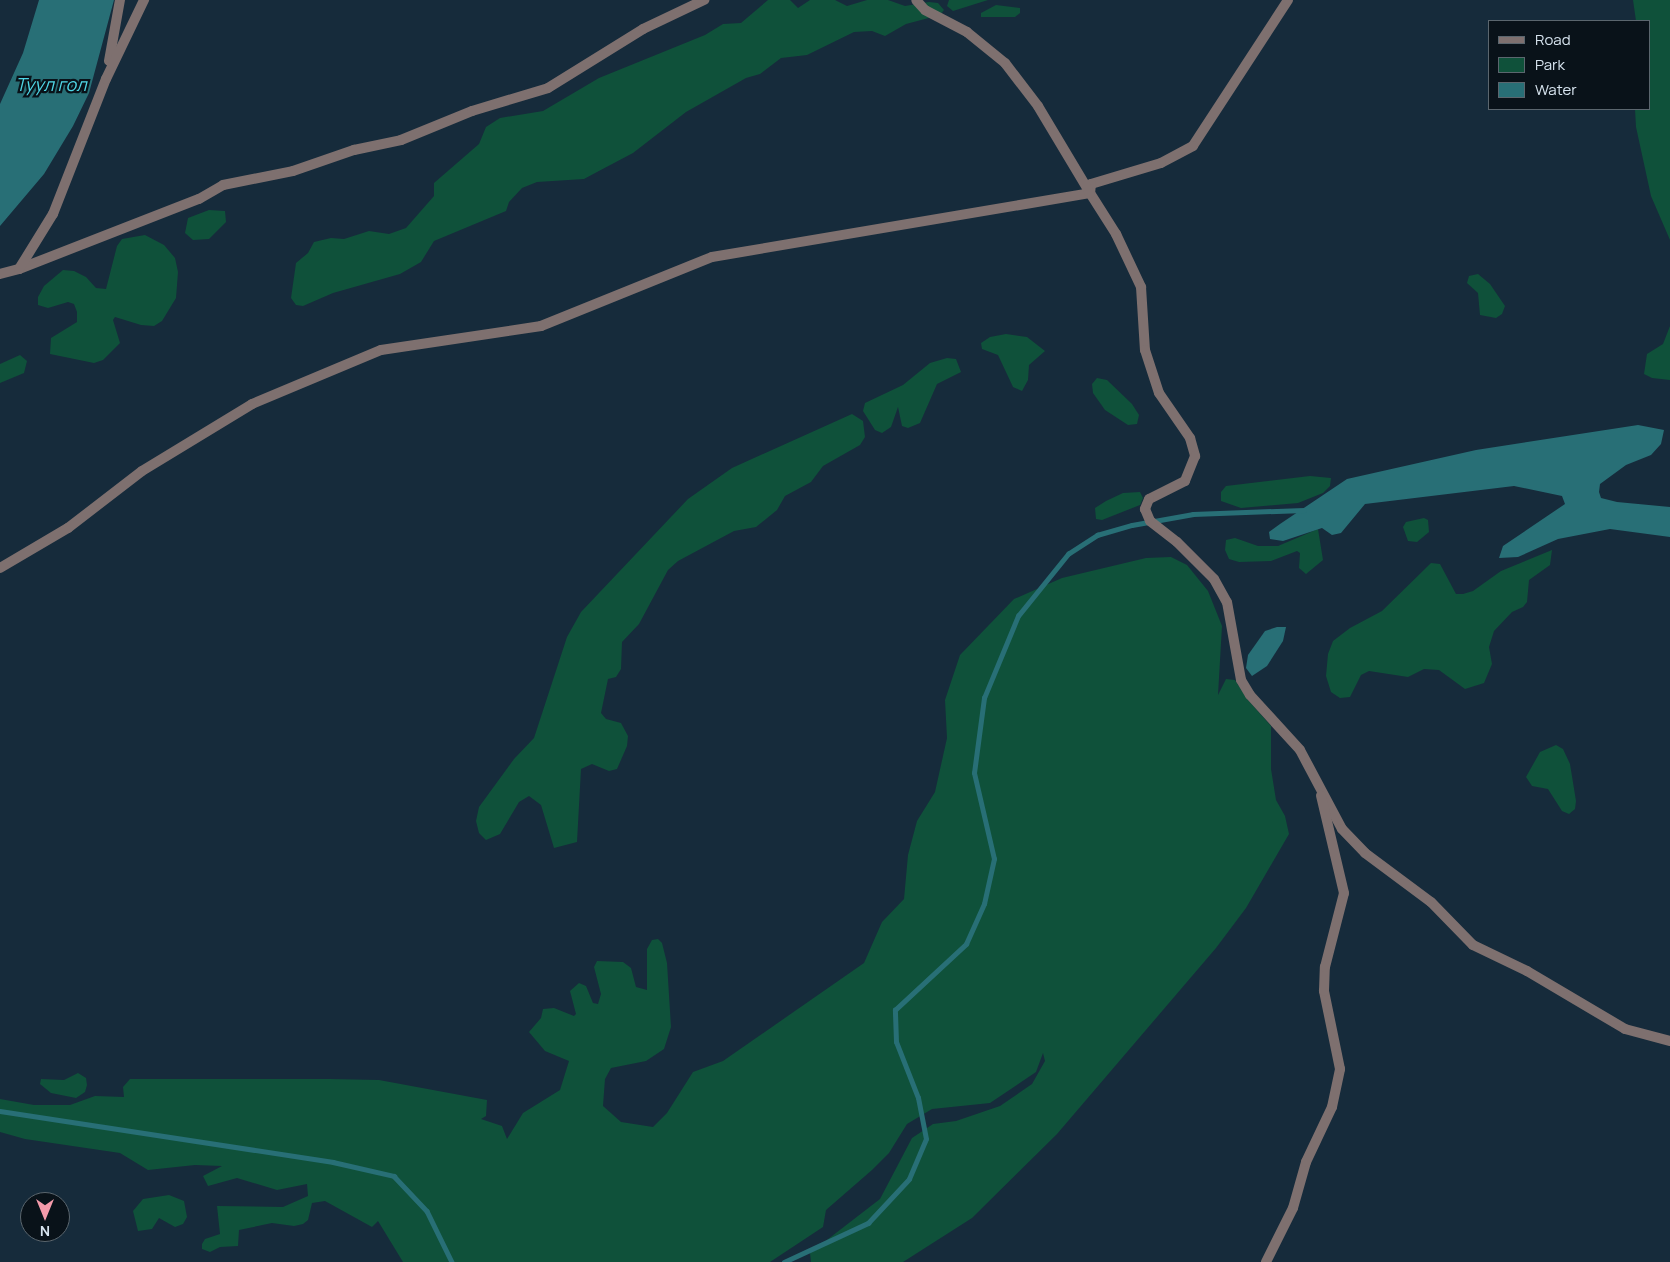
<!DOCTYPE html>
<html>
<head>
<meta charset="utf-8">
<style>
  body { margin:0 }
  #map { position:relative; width:1670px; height:1262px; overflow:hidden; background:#162b3b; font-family:Manrope,sans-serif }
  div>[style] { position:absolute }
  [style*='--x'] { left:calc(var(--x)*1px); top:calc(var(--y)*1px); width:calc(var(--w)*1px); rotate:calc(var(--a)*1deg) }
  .green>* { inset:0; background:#0f513a }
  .water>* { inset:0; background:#286f76 }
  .stream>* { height:4.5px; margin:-2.25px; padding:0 2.25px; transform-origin:2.25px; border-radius:2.25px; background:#286f76 }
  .street>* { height:10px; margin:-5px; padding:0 5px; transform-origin:5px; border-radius:5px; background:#7e706f }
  span { translate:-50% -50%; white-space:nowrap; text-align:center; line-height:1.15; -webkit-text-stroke:4.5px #091219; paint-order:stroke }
  .water-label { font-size:18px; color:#4fd7e6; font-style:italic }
  .legend { position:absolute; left:1488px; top:20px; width:162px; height:90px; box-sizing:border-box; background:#091219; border:1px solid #5b666e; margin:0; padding:6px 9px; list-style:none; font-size:15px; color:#d6e3ee }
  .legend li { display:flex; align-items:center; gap:10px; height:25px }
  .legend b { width:25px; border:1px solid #5b666e }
  .north { position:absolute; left:20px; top:1192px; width:50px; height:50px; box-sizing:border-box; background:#091219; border:1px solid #5b666e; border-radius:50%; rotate:180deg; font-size:14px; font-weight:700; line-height:20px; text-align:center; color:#d6e3ee }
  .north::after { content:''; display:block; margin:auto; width:18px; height:22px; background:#f39aaa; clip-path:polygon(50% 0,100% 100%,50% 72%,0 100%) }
</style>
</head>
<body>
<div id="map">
  <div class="green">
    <i style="clip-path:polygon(768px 0,790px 0,798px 8px,810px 0,835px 0,847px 6px,867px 0,888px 0,905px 6px,929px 2px,938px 3px,944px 10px,940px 15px,906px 24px,885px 36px,872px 31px,854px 32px,807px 55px,781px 58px,760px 74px,746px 78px,686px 112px,633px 153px,597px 172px,584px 179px,537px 182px,522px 188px,509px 202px,506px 211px,434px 241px,421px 262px,400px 274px,333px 293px,303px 306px,296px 305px,291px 298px,296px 263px,308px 253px,314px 242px,331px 238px,344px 239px,369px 231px,389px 234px,406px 228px,434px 196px,434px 183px,479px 144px,486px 127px,500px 118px,543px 111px,599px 78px,705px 35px,723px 24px,741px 23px)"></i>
    <i style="clip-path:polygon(949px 0,988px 0,953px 11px,947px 6px)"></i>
    <i style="clip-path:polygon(1633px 0,1670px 0,1670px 240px,1651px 196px,1636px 127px,1635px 109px,1649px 109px,1649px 21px,1636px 21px)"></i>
    <i style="clip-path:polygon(996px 5px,1020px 8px,1020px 13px,1015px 17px,981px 17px,981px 13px)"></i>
    <i style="clip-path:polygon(209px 210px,225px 211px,226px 222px,209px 239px,193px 240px,185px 233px,188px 218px)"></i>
    <i style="clip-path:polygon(145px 235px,164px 245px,175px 258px,178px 272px,176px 298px,162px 321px,154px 326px,141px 325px,115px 317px,113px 320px,120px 343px,103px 360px,94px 363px,50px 354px,51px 338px,77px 322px,77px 312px,74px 304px,68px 302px,48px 308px,38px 305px,38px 297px,44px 286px,63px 270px,74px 271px,86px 277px,96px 288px,106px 289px,117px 246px,122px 239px)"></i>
    <i style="clip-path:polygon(1478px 274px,1490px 284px,1505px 306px,1502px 314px,1496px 318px,1480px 315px,1478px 293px,1467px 283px,1469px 276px)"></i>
    <i style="clip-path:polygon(1670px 326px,1670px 380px,1652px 378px,1644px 374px,1647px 354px,1663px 344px)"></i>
    <i style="clip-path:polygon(1006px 334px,1027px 337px,1045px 351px,1029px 365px,1028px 380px,1022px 391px,1013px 387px,998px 355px,982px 349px,981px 343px,990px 337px)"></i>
    <i style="clip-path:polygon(20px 355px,27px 361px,24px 373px,0 383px,0 364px)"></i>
    <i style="clip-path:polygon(947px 358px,956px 359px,961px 372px,937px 384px,920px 423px,908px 428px,902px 426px,898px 407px,891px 427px,882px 433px,875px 430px,863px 411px,865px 403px,903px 385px,930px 363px)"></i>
    <i style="clip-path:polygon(1097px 378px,1107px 380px,1132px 404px,1139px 415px,1137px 424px,1128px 425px,1105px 410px,1093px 393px,1092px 384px)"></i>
    <i style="clip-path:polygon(852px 414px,863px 421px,865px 437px,860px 445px,823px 466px,811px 482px,785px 496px,777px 510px,756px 527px,734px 531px,678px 561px,668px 570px,639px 624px,622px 642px,621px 669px,616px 677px,608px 679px,601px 713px,606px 719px,621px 723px,628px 736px,627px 746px,617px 769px,609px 771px,592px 764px,581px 769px,577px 842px,554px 848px,541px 805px,529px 796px,519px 802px,500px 834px,486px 840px,479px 833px,476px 821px,479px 807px,514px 759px,534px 738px,567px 637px,581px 612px,688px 499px,732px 468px)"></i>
    <i style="clip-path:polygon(1310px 476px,1331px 478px,1330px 486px,1323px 493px,1298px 503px,1241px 508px,1221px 501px,1221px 492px,1226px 486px)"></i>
    <i style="clip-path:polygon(1140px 492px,1143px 498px,1140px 505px,1102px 520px,1096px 519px,1095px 508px,1106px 501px,1123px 493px)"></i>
    <i style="clip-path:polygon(1424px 518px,1428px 520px,1429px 532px,1417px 542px,1408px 541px,1403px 527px,1406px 522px)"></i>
    <i style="clip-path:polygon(1318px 529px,1323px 560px,1306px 574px,1299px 568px,1300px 553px,1297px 551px,1271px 561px,1239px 562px,1229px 559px,1225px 550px,1226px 540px,1235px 538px,1258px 546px,1278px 546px)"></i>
    <i style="clip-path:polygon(1552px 550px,1550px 565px,1529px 580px,1527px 602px,1523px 607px,1512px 612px,1494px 631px,1489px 647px,1492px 664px,1484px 683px,1465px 689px,1439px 670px,1424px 669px,1408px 677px,1369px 671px,1361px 675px,1350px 697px,1340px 698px,1331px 692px,1326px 676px,1328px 654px,1333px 641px,1350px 628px,1382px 611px,1431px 563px,1440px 564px,1456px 594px,1463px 594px,1473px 591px,1501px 571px)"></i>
    <i style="clip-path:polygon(1171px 557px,1187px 565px,1208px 591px,1222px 626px,1218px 695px,1226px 679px,1235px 680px,1247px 699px,1271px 726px,1271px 769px,1276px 800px,1285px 816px,1289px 834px,1246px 908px,1216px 948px,1057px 1134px,972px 1218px,903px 1262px,811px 1262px,810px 1253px,880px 1199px,912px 1138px,933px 1124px,956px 1121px,1000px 1106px,1032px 1084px,1045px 1061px,1043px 1053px,1036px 1072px,990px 1103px,932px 1109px,907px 1124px,889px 1153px,872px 1170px,826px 1210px,823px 1227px,770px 1262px,403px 1262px,378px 1221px,372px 1227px,325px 1201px,312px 1203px,308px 1220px,303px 1224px,294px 1226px,272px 1223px,239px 1230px,238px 1246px,220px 1247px,210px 1252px,202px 1249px,202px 1244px,205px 1239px,220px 1234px,217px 1206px,283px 1207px,308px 1196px,307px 1184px,277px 1190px,237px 1178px,208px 1186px,203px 1176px,222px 1166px,195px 1165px,148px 1170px,120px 1153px,25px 1139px,0 1132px,0 1099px,34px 1105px,70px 1105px,95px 1096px,124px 1097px,123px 1087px,130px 1079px,329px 1079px,379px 1080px,487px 1100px,486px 1116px,481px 1119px,502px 1126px,507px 1139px,523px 1113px,560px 1090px,569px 1061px,545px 1051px,529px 1032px,541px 1018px,543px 1009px,554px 1008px,574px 1016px,576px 1014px,570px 991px,579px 983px,586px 986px,593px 1003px,598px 1004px,601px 994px,594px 967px,597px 961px,623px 962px,631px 968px,636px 987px,647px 990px,647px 949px,652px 940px,658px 939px,662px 943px,667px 963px,671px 1027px,664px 1049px,646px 1061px,611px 1068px,605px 1079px,603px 1106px,621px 1122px,653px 1127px,667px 1113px,693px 1072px,723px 1061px,864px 963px,882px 922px,904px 899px,908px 855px,917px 821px,935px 792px,947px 738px,945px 700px,960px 655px,1014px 599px,1062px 578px,1146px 558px)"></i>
    <i style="clip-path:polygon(1556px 745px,1563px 749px,1570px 764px,1576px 801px,1575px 809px,1569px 814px,1562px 811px,1548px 789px,1532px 786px,1526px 777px,1540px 752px)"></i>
    <i style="clip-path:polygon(78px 1073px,86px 1078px,87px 1085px,85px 1092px,76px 1098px,51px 1093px,40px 1084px,41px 1079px,64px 1080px)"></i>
    <i style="clip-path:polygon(169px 1195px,184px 1201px,187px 1217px,183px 1224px,175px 1227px,159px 1218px,152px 1229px,138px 1231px,133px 1211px,143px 1199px)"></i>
  </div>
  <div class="water">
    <i style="clip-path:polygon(39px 0,114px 0,89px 93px,73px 126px,44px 174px,0 226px,0 104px,23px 53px)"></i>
    <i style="clip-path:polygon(1638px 425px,1664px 430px,1661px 444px,1651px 455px,1626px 465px,1600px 484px,1599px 492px,1601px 498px,1617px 502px,1670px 507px,1670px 537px,1610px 529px,1558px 539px,1518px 557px,1499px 558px,1503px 546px,1565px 504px,1562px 496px,1514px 486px,1365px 504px,1341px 533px,1332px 535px,1322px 528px,1283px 541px,1270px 539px,1269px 532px,1280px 524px,1347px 479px,1476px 450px)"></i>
    <i style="clip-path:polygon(1277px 627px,1286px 627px,1283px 641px,1267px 666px,1252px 676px,1246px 668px,1248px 655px,1265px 631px)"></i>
  </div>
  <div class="stream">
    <i style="--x:0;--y:1111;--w:337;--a:8.7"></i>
    <i style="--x:333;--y:1162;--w:63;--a:12.9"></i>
    <i style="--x:394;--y:1176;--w:48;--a:46.7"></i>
    <i style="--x:427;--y:1211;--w:57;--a:63.9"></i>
    <i style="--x:784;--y:1262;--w:93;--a:-24.9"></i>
    <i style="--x:868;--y:1223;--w:60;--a:-47"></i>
    <i style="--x:909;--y:1179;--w:43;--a:-67"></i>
    <i style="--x:926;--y:1139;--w:42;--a:-101"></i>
    <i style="--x:918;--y:1098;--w:60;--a:-111.4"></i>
    <i style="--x:896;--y:1042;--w:32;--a:-92"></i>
    <i style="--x:895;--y:1010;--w:97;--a:-42.9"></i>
    <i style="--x:966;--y:944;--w:44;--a:-65.8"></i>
    <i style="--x:984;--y:904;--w:46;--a:-77.5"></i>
    <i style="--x:994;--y:859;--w:88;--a:-103.1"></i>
    <i style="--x:974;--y:773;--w:76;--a:-82.4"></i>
    <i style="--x:984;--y:698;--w:89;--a:-67.5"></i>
    <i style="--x:1018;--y:616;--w:80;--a:-51.1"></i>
    <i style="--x:1068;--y:554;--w:35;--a:-33"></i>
    <i style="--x:1097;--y:535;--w:36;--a:-16"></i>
    <i style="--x:1132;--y:525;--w:62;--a:-10.2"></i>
    <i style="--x:1193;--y:514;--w:111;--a:-2.1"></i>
  </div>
  <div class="street">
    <i style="--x:1288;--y:0;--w:174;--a:123.1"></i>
    <i style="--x:1193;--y:146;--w:36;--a:152"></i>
    <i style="--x:1161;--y:163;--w:73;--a:163.3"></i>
    <i style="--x:1091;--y:184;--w:9;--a:96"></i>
    <i style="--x:1090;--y:193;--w:49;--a:57.6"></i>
    <i style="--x:1116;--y:234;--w:59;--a:64.7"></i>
    <i style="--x:1141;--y:287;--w:63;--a:86.4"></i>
    <i style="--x:1145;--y:350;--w:45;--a:72"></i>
    <i style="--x:1159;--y:393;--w:55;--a:55.4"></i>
    <i style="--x:1190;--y:438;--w:19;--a:74"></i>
    <i style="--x:1195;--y:456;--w:27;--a:112"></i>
    <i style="--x:1185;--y:481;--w:40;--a:153.4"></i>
    <i style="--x:1149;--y:499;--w:11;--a:112"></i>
    <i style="--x:1145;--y:509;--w:13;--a:67"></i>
    <i style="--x:1150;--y:521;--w:34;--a:38"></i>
    <i style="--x:1177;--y:542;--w:52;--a:45"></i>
    <i style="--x:1214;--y:579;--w:26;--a:61"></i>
    <i style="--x:1227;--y:602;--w:79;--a:79.8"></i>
    <i style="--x:1241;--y:680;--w:17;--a:59"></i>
    <i style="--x:1250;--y:695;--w:74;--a:47.7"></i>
    <i style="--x:1300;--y:750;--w:89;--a:62"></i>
    <i style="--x:1342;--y:829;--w:33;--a:46"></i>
    <i style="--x:1365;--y:853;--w:82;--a:36.6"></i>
    <i style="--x:1431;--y:902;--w:60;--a:45.7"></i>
    <i style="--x:1473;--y:945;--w:60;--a:25.7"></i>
    <i style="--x:1527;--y:971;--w:114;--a:30.6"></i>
    <i style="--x:1625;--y:1029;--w:47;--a:14.9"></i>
    <i style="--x:109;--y:61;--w:62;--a:-79.8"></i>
    <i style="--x:19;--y:269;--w:193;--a:-21.3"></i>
    <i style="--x:199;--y:199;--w:28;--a:-30"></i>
    <i style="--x:223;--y:185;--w:71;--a:-11.3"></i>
    <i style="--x:293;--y:171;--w:65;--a:-19"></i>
    <i style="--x:354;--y:150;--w:48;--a:-12"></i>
    <i style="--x:401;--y:140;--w:77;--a:-22.2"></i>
    <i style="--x:472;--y:111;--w:79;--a:-16.8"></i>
    <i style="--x:548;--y:88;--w:112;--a:-31.8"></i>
    <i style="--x:643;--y:29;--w:68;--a:-25.4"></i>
    <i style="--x:0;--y:274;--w:20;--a:-15"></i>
    <i style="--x:19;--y:269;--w:65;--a:-58.3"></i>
    <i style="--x:53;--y:214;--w:145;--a:-68.6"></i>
    <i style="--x:106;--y:79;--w:88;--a:-64.3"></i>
    <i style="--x:0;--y:568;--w:79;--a:-30.5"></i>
    <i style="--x:68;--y:528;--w:93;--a:-37.6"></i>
    <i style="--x:142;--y:471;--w:129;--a:-31.3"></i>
    <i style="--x:252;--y:404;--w:140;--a:-22.7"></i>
    <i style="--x:381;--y:350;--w:162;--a:-8.5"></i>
    <i style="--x:541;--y:326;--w:184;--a:-22"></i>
    <i style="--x:712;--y:257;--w:383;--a:-9.6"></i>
    <i style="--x:1090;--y:193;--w:101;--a:-120.9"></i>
    <i style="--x:1038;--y:106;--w:54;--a:-127.5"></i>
    <i style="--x:1005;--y:63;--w:49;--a:-140.8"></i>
    <i style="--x:967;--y:32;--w:47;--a:-152.4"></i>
    <i style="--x:925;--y:10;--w:13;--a:-132"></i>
    <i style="--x:1266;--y:1262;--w:60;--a:-63.4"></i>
    <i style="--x:1293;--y:1208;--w:48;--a:-74.2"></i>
    <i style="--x:1306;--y:1162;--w:61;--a:-64.7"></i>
    <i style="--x:1332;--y:1107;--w:39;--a:-78"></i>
    <i style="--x:1340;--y:1069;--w:80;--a:-101.6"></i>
    <i style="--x:1324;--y:991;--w:24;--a:-88"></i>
    <i style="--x:1325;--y:967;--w:76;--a:-75.6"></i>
    <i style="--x:1344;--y:893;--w:100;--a:-103.3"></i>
  </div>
  <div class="water-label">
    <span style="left:51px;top:84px">Туул гол</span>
  </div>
  <ul class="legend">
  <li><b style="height:6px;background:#7e706f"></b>Road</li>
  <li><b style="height:14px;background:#0f513a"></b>Park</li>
  <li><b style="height:14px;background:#286f76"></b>Water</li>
  </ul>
  <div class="north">N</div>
</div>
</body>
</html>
